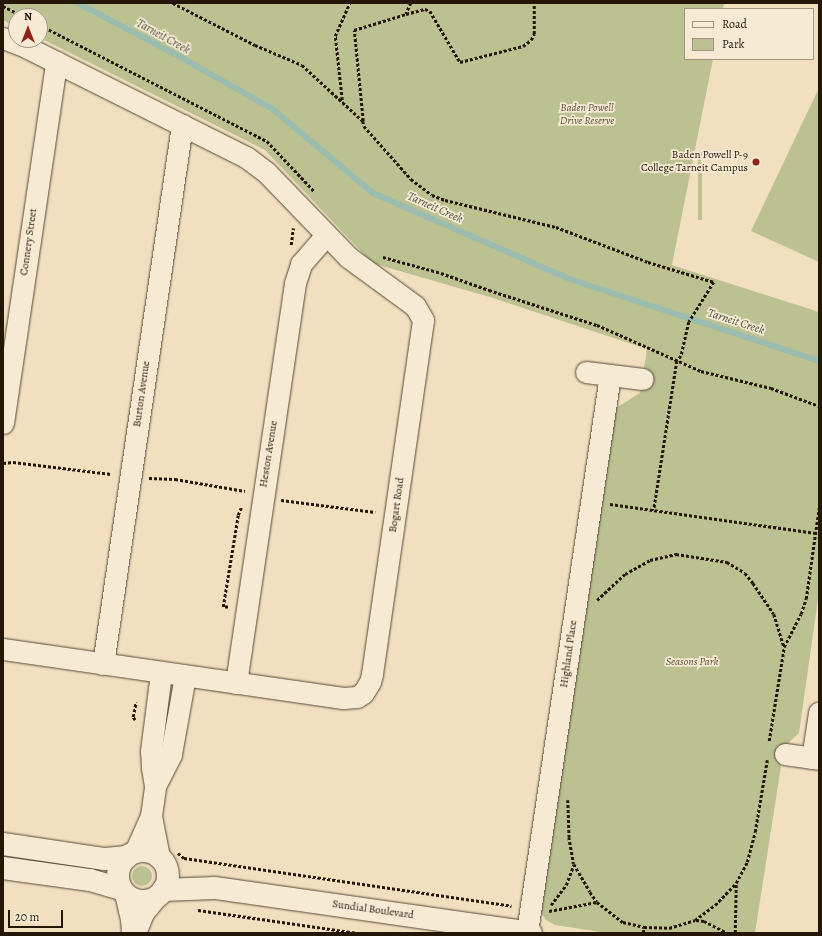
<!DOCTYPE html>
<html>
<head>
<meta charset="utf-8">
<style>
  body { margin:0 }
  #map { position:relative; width:822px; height:936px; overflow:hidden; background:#f1dfbf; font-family:Alegreya,serif }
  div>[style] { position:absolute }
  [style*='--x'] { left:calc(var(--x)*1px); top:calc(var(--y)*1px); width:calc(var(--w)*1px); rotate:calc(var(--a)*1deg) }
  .green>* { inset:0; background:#bbc191; transform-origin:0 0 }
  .round { border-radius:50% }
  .stream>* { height:5.5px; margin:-2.75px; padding:0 2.75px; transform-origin:2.75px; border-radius:2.75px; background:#9bbdaf }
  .path>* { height:2.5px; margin-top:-1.25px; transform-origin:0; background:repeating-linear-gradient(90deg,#241707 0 3px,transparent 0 5px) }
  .roads { filter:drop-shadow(0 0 1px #574935) drop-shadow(0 0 1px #574935) }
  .minor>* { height:21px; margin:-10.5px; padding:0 10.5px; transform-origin:10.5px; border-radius:10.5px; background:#f6ead5 }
  .tertiary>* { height:22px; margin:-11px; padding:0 11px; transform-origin:11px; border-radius:11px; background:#f6ead5 }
  .tertiary>.ring { margin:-11px; padding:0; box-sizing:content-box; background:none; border:22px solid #f6ead5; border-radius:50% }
  .dots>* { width:11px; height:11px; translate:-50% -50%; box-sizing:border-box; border:2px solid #f6ead5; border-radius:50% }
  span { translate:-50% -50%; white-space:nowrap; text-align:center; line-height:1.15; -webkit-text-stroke:3.5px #f6ead5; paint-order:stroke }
  .park-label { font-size:11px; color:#595237; font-style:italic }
  .poi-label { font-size:11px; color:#241707 }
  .right { translate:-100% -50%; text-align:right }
  .street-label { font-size:11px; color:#241707 }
  .water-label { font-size:12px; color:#4e5142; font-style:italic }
  .frame { position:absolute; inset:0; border:4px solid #241707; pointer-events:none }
  .legend { position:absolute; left:684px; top:8px; width:130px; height:52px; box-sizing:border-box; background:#f6ead5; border:1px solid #a29683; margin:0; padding:5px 7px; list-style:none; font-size:12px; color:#241707 }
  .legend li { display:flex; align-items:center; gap:8px; height:20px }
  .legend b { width:20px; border:1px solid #a29683 }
  .north { position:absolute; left:8px; top:8px; width:40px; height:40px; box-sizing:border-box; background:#f6ead5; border:1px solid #a29683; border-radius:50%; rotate:0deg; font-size:11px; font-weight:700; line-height:16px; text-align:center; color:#241707 }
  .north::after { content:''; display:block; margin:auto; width:14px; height:18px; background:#8f2418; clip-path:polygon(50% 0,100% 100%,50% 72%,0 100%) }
  .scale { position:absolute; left:8px; top:910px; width:55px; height:18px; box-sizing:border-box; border:2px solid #241707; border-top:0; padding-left:5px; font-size:12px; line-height:14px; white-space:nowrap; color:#241707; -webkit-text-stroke:3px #f6ead5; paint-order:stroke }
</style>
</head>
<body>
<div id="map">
  <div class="green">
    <i style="clip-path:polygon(3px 3px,724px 3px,723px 9px,685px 9px,685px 59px,713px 59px,672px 265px,819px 312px,819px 592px,799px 733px,784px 747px,755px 933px,607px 933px,555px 925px,546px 920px,542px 914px,540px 906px,611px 411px,640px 393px,647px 349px,493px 298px,372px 263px,265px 150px,40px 38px,40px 16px,16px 16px,16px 27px,3px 20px)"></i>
    <i style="clip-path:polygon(819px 88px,819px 262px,751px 231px)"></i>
    <i style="left:698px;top:152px;width:4px;height:68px"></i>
    <i class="round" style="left:132px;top:866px;width:20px;height:20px"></i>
  </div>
  <div class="stream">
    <i style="--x:78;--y:3;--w:120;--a:27.8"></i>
    <i style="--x:184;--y:59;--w:102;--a:29.3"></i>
    <i style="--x:273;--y:109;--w:131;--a:40"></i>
    <i style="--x:373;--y:193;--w:215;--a:23.6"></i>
    <i style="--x:570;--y:279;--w:262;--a:18.2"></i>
  </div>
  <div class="path">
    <i style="--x:173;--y:3;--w:92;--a:27.1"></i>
    <i style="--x:255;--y:45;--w:51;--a:23.1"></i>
    <i style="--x:302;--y:65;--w:83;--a:42.6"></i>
    <i style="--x:363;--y:121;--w:5;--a:79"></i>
    <i style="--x:364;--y:126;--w:71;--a:48.4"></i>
    <i style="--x:411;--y:179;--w:26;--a:37"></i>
    <i style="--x:432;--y:195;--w:14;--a:21"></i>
    <i style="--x:445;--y:200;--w:114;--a:13.7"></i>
    <i style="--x:556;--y:227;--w:98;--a:20.8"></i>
    <i style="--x:648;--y:262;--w:69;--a:16.9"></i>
    <i style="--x:714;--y:282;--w:47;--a:122"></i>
    <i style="--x:689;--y:322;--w:35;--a:103"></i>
    <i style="--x:681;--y:356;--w:6;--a:129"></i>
    <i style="--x:677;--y:361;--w:151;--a:98.8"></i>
    <i style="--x:411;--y:3;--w:12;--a:114"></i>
    <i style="--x:406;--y:14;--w:20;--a:-15"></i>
    <i style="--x:425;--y:9;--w:5;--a:22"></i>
    <i style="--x:430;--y:11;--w:59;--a:59.5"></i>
    <i style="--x:460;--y:62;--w:65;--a:-14.3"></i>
    <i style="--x:523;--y:46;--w:10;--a:-37"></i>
    <i style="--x:531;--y:40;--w:7;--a:-63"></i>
    <i style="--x:534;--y:34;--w:31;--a:-90"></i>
    <i style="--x:3;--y:6;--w:22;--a:27"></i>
    <i style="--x:40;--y:25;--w:255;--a:27.1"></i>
    <i style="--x:267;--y:141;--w:70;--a:46.7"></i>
    <i style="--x:342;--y:100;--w:64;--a:-96.2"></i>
    <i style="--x:335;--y:36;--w:36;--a:-66"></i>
    <i style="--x:363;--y:121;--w:91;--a:-95.6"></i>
    <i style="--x:354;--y:30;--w:54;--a:-17.1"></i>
    <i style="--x:291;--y:245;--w:17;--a:-83"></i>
    <i style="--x:383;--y:257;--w:60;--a:15.4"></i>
    <i style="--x:441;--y:273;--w:51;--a:19.5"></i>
    <i style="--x:489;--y:290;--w:114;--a:18"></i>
    <i style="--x:597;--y:325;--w:114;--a:23.9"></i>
    <i style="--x:701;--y:371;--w:72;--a:13.7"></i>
    <i style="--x:771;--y:388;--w:51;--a:20.6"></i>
    <i style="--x:3;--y:463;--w:10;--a:-6"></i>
    <i style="--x:13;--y:462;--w:99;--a:7"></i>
    <i style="--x:149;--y:478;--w:26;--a:2"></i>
    <i style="--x:175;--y:479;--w:71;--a:9.7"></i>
    <i style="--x:281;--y:500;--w:95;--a:7.3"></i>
    <i style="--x:610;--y:504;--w:208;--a:8"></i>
    <i style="--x:597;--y:600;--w:38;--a:-43"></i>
    <i style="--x:625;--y:574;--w:29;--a:-29"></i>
    <i style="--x:650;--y:560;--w:27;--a:-13"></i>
    <i style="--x:676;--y:554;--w:52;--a:8.9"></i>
    <i style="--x:727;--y:562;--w:21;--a:31"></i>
    <i style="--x:745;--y:573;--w:13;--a:51"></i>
    <i style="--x:753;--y:583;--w:37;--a:56"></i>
    <i style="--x:774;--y:614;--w:34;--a:73"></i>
    <i style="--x:228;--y:607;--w:5;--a:180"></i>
    <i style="--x:223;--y:607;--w:93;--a:-80.7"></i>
    <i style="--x:238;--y:515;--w:8;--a:-67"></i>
    <i style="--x:135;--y:720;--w:4;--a:-124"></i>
    <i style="--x:133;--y:717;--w:15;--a:-79"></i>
    <i style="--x:769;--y:741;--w:95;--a:-80.9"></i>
    <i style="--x:784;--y:647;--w:37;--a:-63"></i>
    <i style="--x:801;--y:614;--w:16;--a:-72"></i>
    <i style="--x:806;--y:599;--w:92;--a:-81.9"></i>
    <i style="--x:568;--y:800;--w:37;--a:88"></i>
    <i style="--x:569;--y:837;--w:27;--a:80"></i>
    <i style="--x:574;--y:864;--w:32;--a:60"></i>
    <i style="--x:590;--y:892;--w:12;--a:55"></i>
    <i style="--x:597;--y:902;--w:33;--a:38"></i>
    <i style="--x:623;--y:922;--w:22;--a:13"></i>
    <i style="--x:644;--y:927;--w:25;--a:2"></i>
    <i style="--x:669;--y:928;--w:27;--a:-17"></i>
    <i style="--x:695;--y:920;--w:25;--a:-37"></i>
    <i style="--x:715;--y:905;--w:30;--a:-46"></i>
    <i style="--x:736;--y:883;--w:24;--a:-62"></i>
    <i style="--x:747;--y:862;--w:31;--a:-75"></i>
    <i style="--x:755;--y:832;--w:73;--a:-80.5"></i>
    <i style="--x:178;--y:853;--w:8;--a:40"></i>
    <i style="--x:184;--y:858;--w:331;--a:8.3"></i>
    <i style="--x:551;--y:905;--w:25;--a:-53"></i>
    <i style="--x:566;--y:885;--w:22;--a:-69"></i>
    <i style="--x:198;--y:910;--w:161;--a:8.2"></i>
    <i style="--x:549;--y:911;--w:49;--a:-10.6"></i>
    <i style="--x:696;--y:920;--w:8;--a:7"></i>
    <i style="--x:704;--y:921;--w:27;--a:27"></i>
    <i style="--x:643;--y:933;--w:6;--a:-81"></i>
    <i style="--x:735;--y:933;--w:49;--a:-88.8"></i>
  </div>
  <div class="roads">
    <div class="minor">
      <i style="--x:3;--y:38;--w:25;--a:21"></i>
      <i style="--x:26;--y:47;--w:246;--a:26.6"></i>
      <i style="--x:246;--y:157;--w:26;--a:37"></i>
      <i style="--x:267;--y:173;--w:117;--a:46"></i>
      <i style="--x:348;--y:257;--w:83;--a:36.2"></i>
      <i style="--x:415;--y:306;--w:16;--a:60"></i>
      <i style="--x:423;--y:320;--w:358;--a:98.2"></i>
      <i style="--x:372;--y:674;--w:8;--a:104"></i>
      <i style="--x:370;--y:682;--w:13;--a:122"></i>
      <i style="--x:363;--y:693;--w:7;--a:146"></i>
      <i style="--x:357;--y:697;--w:14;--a:176"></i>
      <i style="--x:343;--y:698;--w:344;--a:-171.8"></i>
      <i style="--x:586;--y:372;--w:57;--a:7"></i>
      <i style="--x:3;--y:423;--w:365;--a:-81.6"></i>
      <i style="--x:103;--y:664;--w:545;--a:-81.66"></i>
      <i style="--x:236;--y:683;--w:404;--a:-81.6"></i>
      <i style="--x:295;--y:283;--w:20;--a:-72"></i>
      <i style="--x:301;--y:264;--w:38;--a:-49"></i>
      <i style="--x:785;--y:754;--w:34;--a:8"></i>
      <i style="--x:812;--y:758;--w:46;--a:-81.2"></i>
      <i style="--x:155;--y:786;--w:36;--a:-63"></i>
      <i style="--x:171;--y:754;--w:79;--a:-79.8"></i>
      <i style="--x:151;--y:816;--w:42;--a:79"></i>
      <i style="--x:135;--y:852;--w:39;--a:-66"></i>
      <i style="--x:151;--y:816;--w:30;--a:-82"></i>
      <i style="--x:155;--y:786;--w:18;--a:-99"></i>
      <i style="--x:152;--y:768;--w:17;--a:-93"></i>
      <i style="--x:151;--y:751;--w:79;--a:-82.7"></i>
      <i style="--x:125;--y:893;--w:26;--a:77"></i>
      <i style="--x:131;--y:918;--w:15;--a:86"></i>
      <i style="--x:527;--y:932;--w:563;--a:-81.52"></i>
      <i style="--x:135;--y:933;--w:22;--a:-68"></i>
      <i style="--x:143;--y:913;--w:22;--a:-51"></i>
    </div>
    <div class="tertiary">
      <i style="--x:3;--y:844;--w:103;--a:8.4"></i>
      <i style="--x:105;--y:859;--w:22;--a:-5"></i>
      <i class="ring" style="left:118px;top:851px;width:28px;height:28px"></i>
      <i style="--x:3;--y:868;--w:88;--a:7.9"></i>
      <i style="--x:90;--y:880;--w:32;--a:16"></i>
      <i style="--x:163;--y:890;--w:52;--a:-2.2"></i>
      <i style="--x:215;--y:888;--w:319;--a:8.1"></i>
    </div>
  </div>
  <div class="dots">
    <i style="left:756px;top:162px;background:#8f2418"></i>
  </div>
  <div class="park-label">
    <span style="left:587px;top:115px">Baden Powell<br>Drive Reserve</span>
    <span style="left:692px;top:662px">Seasons Park</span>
  </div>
  <div class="poi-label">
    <span class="right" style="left:748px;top:162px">Baden Powell P-9<br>College Tarneit Campus</span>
  </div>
  <div class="street-label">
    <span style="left:29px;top:242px;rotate:-82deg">Connery Street</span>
    <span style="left:142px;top:394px;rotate:-82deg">Burton Avenue</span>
    <span style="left:269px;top:454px;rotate:-81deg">Heston Avenue</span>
    <span style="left:397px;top:505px;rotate:-82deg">Bogart Road</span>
    <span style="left:569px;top:654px;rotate:-82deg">Highland Place</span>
    <span style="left:373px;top:910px;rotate:8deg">Sundial Boulevard</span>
  </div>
  <div class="water-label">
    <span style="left:163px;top:37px;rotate:29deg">Tarneit Creek</span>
    <span style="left:435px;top:208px;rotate:24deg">Tarneit Creek</span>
    <span style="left:736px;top:322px;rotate:18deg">Tarneit Creek</span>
  </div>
  <div class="frame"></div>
  <ul class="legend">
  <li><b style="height:5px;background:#f6ead5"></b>Road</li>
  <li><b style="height:11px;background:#bbc191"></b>Park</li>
  </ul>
  <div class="north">N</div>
  <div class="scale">20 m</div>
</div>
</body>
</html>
